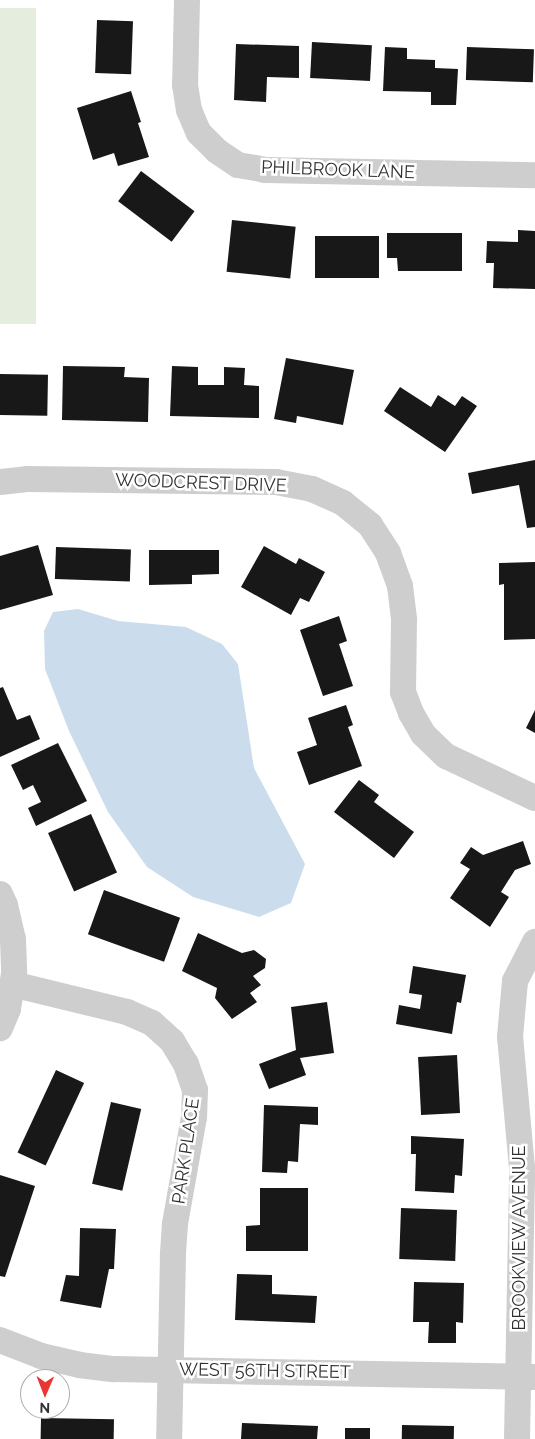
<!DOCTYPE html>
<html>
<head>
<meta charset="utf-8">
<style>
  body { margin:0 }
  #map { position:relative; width:535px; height:1439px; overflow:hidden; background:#fff; font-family:Raleway,sans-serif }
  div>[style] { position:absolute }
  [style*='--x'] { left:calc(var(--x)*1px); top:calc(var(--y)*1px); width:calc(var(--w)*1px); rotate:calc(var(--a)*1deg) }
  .green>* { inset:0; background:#e5eddf; transform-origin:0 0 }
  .water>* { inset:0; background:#cbdded }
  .building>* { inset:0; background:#181818; transform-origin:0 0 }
  .minor>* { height:26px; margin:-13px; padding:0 13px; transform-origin:13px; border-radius:13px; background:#cecece }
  span { translate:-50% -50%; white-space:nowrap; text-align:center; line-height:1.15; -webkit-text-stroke:5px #fff; paint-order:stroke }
  .street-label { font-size:18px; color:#313131 }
  .north { position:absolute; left:20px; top:1369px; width:50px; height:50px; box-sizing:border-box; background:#fff; border:1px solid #adadad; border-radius:50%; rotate:181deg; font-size:14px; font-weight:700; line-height:20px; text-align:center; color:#313131 }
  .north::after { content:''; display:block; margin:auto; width:18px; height:22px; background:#e73633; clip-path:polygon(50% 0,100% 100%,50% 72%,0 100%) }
</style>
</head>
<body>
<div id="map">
  <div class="green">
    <i style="left:0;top:8px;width:36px;height:316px"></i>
  </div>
  <div class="water">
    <i style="clip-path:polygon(78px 609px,118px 621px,186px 627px,222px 644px,238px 664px,254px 768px,305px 864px,291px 903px,259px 917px,193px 897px,147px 867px,108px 812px,69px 731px,45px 669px,44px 631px,53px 612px)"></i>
  </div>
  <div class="building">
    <i style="left:97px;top:20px;width:36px;height:53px;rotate:2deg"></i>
    <i style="left:312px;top:42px;width:60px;height:36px;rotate:3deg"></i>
    <i style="clip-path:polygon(236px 44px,299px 46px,299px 78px,267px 77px,266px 102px,234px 100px)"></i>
    <i style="clip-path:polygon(385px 47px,407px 48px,407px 59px,435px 60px,435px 68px,458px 69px,456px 105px,431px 105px,431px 92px,383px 91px)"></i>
    <i style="left:467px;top:47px;width:67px;height:33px;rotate:2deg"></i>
    <i style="clip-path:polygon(131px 91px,141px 122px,138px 123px,149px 157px,118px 166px,114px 153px,93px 160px,77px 108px)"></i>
    <i style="left:141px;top:171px;width:67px;height:38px;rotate:37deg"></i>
    <i style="left:232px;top:220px;width:64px;height:52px;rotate:6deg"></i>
    <i style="clip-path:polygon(518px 230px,535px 231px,535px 289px,493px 288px,494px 263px,486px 263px,487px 241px,518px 242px)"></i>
    <i style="clip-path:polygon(387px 233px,462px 233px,462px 271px,398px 271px,397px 258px,387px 258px)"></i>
    <i style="left:315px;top:236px;width:64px;height:42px"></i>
    <i style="clip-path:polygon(286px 358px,354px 370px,343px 425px,297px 416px,296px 423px,274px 419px)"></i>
    <i style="clip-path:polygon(63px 366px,125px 367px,124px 377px,149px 378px,148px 422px,62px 420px)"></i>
    <i style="clip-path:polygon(172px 366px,198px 367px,198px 385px,224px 385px,224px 367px,245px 368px,244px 385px,259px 386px,259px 418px,170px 416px)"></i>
    <i style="left:0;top:374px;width:48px;height:41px;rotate:1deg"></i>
    <i style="clip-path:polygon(400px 387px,431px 407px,438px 395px,455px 406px,462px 396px,477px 406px,445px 452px,384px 411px)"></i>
    <i style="clip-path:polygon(535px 460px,535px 527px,527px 528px,519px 485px,472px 494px,468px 473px)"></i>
    <i style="clip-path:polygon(38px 545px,53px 595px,0 610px,0 556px)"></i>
    <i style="clip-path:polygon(264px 546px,296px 564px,299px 558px,325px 572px,309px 602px,300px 598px,291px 615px,241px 587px)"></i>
    <i style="left:56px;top:547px;width:75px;height:32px;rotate:2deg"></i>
    <i style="clip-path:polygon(149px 550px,219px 550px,219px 574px,192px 575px,192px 584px,149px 585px)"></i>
    <i style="clip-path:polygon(535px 562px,535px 639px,504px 640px,504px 584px,499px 585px,499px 563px)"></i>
    <i style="clip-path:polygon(339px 616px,347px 641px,339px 644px,353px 686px,323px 696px,300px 630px)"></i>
    <i style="clip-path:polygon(3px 687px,17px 720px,30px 715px,40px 739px,0 757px,0 688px)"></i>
    <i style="clip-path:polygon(346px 705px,353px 725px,348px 727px,362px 766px,309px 785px,297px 752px,317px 745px,308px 718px)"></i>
    <i style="clip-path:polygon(535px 710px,535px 733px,526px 728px)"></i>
    <i style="clip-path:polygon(58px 743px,87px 801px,36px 826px,28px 808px,41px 802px,33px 785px,23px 790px,11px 765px)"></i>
    <i style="clip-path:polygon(359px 780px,379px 795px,374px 802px,414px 832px,394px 858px,334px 812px)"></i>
    <i style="left:91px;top:814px;width:64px;height:47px;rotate:66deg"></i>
    <i style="clip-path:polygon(523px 841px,531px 864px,515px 870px,501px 892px,509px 897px,490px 927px,450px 898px,470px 869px,460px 863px,471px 847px,483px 855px)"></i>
    <i style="left:104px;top:890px;width:81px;height:47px;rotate:20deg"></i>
    <i style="clip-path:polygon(198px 933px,242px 953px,254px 950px,266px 959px,265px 968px,253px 976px,261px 985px,250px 993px,257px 1002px,232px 1019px,215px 998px,217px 988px,182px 971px)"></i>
    <i style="clip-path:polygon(413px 966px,466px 975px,461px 1003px,457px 1002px,452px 1034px,396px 1024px,399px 1005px,420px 1009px,422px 995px,409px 993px)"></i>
    <i style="clip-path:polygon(327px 1002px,334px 1053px,300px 1058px,306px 1075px,269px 1089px,259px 1064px,296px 1050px,291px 1007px)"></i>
    <i style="left:457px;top:1055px;width:58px;height:39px;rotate:87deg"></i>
    <i style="left:56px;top:1070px;width:31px;height:91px;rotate:25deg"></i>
    <i style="left:111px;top:1102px;width:31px;height:84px;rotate:13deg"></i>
    <i style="clip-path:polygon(264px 1105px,318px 1107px,318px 1125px,300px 1124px,298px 1162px,288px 1161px,287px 1173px,262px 1172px)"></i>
    <i style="clip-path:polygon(411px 1136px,464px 1139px,462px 1176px,455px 1175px,454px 1193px,415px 1191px,416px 1154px,411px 1154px)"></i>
    <i style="clip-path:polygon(0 1175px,35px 1186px,5px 1277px,0 1276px)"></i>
    <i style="clip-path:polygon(260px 1188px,308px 1188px,308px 1251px,246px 1251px,246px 1226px,260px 1225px)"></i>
    <i style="left:401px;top:1208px;width:56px;height:51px;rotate:2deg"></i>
    <i style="clip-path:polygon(80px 1228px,116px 1229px,114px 1269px,109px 1269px,101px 1308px,60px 1301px,66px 1275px,79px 1276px)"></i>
    <i style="clip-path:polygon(237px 1274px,272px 1275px,272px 1294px,317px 1296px,315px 1323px,235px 1320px)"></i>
    <i style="clip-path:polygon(414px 1282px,464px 1283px,463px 1323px,456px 1322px,456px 1343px,428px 1343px,429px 1322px,413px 1322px)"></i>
    <i style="left:41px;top:1418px;width:73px;height:21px;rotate:1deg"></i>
    <i style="clip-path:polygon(242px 1423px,318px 1426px,317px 1439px,241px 1439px)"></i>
    <i style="left:402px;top:1425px;width:52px;height:14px;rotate:1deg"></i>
    <i style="left:345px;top:1428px;width:25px;height:11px"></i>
  </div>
  <div class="minor">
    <i style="--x:187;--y:0;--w:85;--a:91.3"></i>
    <i style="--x:185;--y:85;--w:25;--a:81"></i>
    <i style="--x:189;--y:110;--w:25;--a:67"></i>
    <i style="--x:199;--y:133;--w:25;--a:45"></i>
    <i style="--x:217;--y:151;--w:25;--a:34"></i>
    <i style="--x:238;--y:165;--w:27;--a:10"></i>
    <i style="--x:265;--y:170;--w:270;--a:1.1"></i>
    <i style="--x:0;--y:482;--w:27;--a:-6"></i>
    <i style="--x:27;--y:479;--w:249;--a:0.7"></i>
    <i style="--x:276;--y:482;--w:37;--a:11"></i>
    <i style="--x:312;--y:489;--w:34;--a:24"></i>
    <i style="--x:343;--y:503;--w:35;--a:39"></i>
    <i style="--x:370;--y:525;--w:33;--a:57"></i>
    <i style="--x:388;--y:553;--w:35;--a:70"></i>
    <i style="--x:400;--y:586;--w:34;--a:83"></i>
    <i style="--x:404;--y:620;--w:72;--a:90.8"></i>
    <i style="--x:403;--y:692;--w:22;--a:69"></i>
    <i style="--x:411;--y:713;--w:24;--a:60"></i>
    <i style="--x:423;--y:734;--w:32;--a:44"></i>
    <i style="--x:446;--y:756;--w:98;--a:25.3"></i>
    <i style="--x:0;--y:894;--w:12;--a:66"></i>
    <i style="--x:5;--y:905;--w:35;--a:77"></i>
    <i style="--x:13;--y:939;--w:35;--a:88"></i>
    <i style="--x:14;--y:974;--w:36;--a:100"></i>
    <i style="--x:8;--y:1009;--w:21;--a:113"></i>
    <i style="--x:12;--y:984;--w:118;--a:13.7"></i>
    <i style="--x:127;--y:1012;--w:27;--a:24"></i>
    <i style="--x:152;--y:1023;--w:27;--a:42"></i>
    <i style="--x:172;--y:1041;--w:27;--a:59"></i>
    <i style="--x:186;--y:1064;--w:28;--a:71"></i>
    <i style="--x:195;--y:1090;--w:27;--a:92"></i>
    <i style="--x:194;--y:1117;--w:109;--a:100.1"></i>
    <i style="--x:175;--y:1224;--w:31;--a:94"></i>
    <i style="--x:173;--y:1255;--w:184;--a:91.2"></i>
    <i style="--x:0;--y:1340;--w:44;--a:21.3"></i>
    <i style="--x:41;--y:1356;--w:39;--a:13"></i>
    <i style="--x:79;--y:1365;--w:35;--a:7"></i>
    <i style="--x:114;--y:1369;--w:421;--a:1.1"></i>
    <i style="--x:517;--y:1439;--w:271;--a:-88.9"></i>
    <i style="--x:522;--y:1168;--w:132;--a:-95.2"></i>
    <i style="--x:510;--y:1037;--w:56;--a:-84.9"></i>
    <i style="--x:515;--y:981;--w:44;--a:-62.9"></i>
  </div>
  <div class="street-label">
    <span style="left:338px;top:170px;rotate:2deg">PHILBROOK LANE</span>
    <span style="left:201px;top:483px;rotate:2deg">WOODCREST DRIVE</span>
    <span style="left:186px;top:1151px;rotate:-82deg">PARK PLACE</span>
    <span style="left:519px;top:1238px;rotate:-90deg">BROOKVIEW AVENUE</span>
    <span style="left:265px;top:1371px;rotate:1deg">WEST 56TH STREET</span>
  </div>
  <div class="north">N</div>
</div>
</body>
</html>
